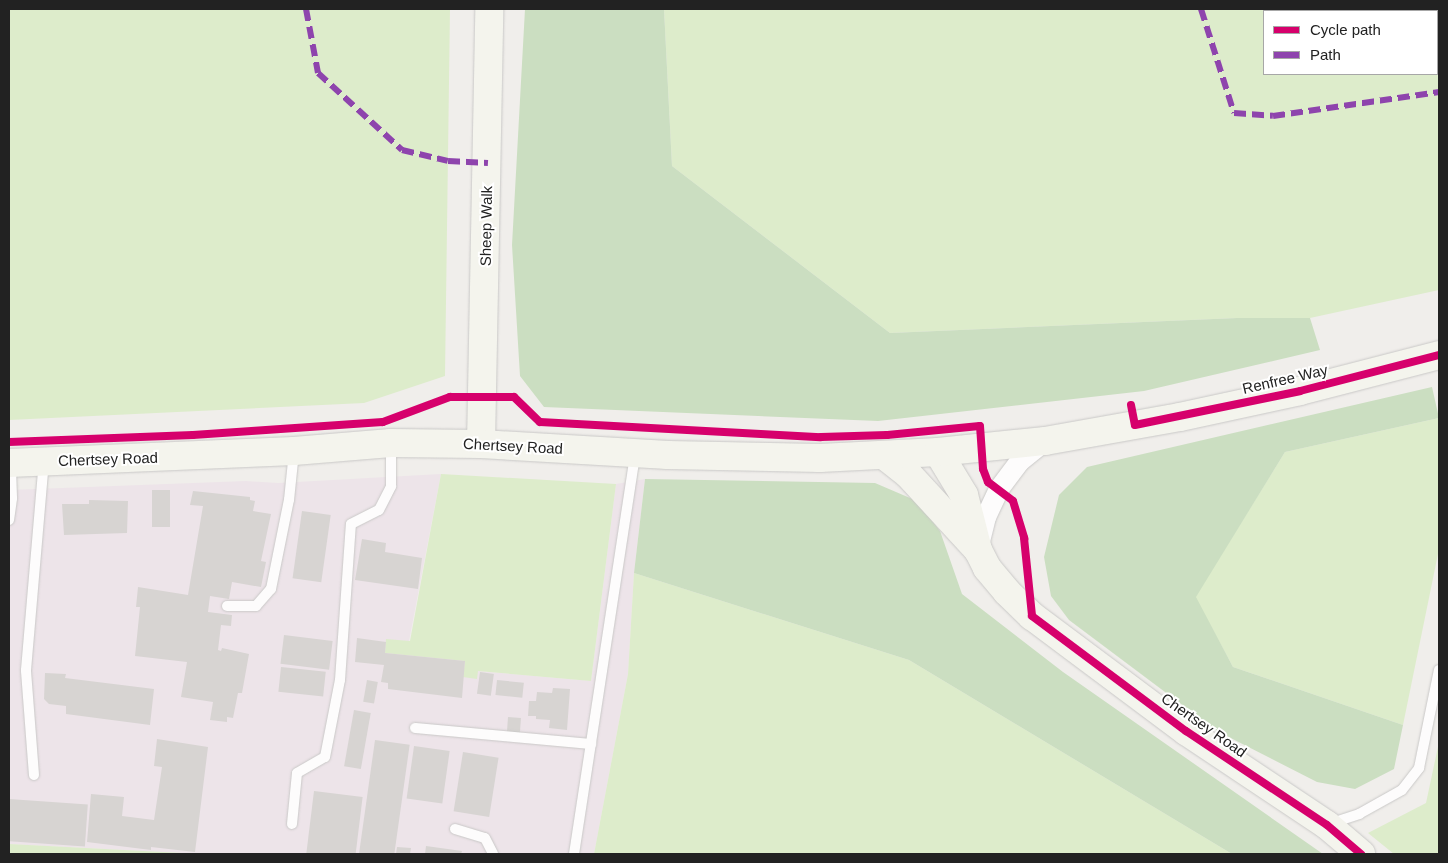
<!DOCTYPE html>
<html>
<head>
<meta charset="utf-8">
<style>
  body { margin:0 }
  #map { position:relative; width:1448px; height:863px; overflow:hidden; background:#f0eeeb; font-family:Arial,sans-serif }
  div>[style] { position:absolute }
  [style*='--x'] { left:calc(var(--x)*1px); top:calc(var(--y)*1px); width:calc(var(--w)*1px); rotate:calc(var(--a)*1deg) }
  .industrial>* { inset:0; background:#ede4e9 }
  .grass>* { inset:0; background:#ddeccb }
  .forest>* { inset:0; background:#cbdec1 }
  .building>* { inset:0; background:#d7d4d2; transform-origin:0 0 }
  .roads { filter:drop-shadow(0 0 1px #c9c8c7) drop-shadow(0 0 1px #c9c8c7) }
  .lane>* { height:10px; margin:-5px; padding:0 5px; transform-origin:5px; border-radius:5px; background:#fdfcfc }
  .street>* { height:20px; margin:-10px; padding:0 10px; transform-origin:10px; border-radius:10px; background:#fdfcfc }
  .secondary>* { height:28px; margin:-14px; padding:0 14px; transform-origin:14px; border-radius:14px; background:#f4f4ed }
  .quiet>* { height:6px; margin-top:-3px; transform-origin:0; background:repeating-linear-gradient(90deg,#8e44ad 0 12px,transparent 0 18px) }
  .cycleway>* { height:8px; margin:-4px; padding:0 4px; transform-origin:4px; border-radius:4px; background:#d6006c }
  span { translate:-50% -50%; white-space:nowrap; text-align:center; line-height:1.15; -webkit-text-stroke:4px #fff; paint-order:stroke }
  .street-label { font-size:15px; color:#222 }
  .frame { position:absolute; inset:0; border:10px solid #222; pointer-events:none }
  .legend { position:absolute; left:1263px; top:10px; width:175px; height:65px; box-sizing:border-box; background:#fff; border:1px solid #a7a7a7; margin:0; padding:6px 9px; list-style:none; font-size:15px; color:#222 }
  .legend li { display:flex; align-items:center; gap:10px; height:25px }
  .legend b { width:25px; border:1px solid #a7a7a7 }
</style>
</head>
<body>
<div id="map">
  <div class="industrial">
    <i style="clip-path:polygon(441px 474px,409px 641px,465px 661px,463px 677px,478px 671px,591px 681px,616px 484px,645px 479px,634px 573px,628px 674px,594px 854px,201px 854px,9px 844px,9px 490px,246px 481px,278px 483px)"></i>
  </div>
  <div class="grass">
    <i style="clip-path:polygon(9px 9px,450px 9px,445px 376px,364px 403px,9px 420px)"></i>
    <i style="clip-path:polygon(664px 9px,1340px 9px,1344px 11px,1264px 11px,1264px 74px,1437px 74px,1437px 56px,1439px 55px,1439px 290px,1310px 318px,1237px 318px,890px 333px,672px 166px)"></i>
    <i style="clip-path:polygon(1439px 418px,1439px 549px,1403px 725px,1233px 667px,1195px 597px,1285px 452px)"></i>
    <i style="clip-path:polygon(441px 474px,616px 484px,591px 681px,478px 671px,477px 679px,463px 677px,465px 661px,385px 653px,386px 639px,410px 641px)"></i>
    <i style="clip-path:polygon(634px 573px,909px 660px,1232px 854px,594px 854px,628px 674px)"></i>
    <i style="clip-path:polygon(1439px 742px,1439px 854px,1394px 854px,1368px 833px,1426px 803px)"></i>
    <i style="clip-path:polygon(9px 844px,201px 854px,9px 854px)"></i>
  </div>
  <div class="forest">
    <i style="clip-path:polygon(525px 9px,664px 9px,672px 166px,890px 333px,1237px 318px,1310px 318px,1320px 350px,1144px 391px,878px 421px,544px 407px,520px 376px,512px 245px)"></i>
    <i style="clip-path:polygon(1432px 387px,1439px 418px,1285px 452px,1196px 597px,1233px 667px,1403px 725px,1394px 769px,1355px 789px,1317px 782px,1217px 731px,1069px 620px,1051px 596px,1044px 557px,1059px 495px,1087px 467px)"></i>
    <i style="clip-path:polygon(645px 479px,875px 483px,917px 501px,940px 531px,962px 594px,1063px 672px,1323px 854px,1232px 854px,909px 660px,634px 573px)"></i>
  </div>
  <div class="building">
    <i style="left:152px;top:490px;width:18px;height:37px"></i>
    <i style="clip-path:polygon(193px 491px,250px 497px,250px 500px,255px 501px,253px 511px,271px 514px,261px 561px,266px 562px,261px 587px,232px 582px,229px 599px,210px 596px,208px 612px,232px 615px,231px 626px,221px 625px,218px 650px,221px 651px,222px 648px,249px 654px,242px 693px,238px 693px,233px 718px,227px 717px,227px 722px,210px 720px,213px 702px,181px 697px,187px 662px,135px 656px,140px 607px,136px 607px,138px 587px,188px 595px,203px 506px,190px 505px)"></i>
    <i style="clip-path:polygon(89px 500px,128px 501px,127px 533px,64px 535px,62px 504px,89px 504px)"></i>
    <i style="left:302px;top:511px;width:29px;height:68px;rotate:8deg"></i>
    <i style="clip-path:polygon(362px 539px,386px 543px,385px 552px,422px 558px,418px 589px,355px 580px)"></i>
    <i style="left:284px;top:635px;width:49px;height:29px;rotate:7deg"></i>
    <i style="clip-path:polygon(357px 638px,386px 642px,385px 653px,465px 661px,462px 698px,388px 689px,388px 683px,381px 682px,384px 665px,355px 662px)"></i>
    <i style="left:281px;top:667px;width:45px;height:25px;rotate:6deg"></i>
    <i style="left:480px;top:672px;width:14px;height:22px;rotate:8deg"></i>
    <i style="clip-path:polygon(45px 673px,66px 674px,65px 678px,154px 689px,150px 725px,66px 714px,66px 706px,49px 704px,44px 699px)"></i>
    <i style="left:367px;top:680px;width:11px;height:22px;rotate:10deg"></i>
    <i style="left:497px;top:680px;width:27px;height:15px;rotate:6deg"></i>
    <i style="clip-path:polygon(553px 688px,570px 689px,567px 730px,549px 728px,550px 720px,536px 719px,536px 716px,528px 716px,529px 701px,536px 701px,537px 692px,552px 693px)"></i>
    <i style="left:354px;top:710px;width:17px;height:57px;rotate:10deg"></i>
    <i style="left:508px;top:717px;width:13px;height:16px;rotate:4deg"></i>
    <i style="clip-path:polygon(157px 739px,208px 747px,195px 852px,151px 847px,151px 850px,87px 842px,91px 794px,124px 797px,122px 816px,154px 820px,162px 767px,154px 766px)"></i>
    <i style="left:375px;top:740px;width:35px;height:115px;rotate:8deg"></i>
    <i style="left:414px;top:746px;width:36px;height:53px;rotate:8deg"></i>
    <i style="left:463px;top:752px;width:36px;height:60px;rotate:9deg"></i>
    <i style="left:314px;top:791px;width:49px;height:64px;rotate:7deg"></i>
    <i style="left:9px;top:799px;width:79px;height:42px;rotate:4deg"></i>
    <i style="clip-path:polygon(426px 846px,462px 851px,461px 854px,425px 854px)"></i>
    <i style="clip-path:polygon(397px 847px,411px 848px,410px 854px,396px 854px)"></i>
  </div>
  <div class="roads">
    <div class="lane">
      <i style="--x:9;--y:520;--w:22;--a:-82"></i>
      <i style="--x:12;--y:498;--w:35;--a:-92"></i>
      <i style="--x:227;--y:606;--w:29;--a:0"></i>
      <i style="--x:256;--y:606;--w:23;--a:-49"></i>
      <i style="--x:271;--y:589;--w:91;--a:-78.6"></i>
      <i style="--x:289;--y:500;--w:48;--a:-84.1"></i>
      <i style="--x:415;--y:728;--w:177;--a:5.2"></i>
      <i style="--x:34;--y:775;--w:105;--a:-94.4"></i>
      <i style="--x:26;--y:670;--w:209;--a:-85.1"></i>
      <i style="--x:292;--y:824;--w:51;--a:-84.4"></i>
      <i style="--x:297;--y:773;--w:32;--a:-30"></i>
      <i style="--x:325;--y:757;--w:78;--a:-79"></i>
      <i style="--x:340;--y:680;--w:156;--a:-86"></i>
      <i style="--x:351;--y:524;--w:31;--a:-27"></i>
      <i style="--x:379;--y:510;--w:27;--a:-63"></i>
      <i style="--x:391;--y:486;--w:42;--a:-90"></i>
      <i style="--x:1329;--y:824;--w:32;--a:-18"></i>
      <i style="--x:1359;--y:814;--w:49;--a:-29.2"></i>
      <i style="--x:1402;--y:790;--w:28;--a:-52"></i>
      <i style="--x:1419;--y:768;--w:100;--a:-78.5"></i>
      <i style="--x:455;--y:829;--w:31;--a:17"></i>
      <i style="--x:485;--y:838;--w:18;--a:63"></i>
      <i style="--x:574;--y:854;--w:405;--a:-81.3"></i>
    </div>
    <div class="street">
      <i style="--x:978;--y:549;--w:33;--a:-76"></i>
      <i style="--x:986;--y:517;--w:31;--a:-65"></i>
      <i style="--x:999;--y:489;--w:34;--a:-53"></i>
      <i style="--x:1019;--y:462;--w:33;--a:-39"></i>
    </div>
    <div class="secondary">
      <i style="--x:481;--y:444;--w:435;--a:-88.9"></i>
      <i style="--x:938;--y:452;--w:50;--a:58.8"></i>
      <i style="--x:964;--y:495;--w:57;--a:75.7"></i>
      <i style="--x:978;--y:550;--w:20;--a:63"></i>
      <i style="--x:987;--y:568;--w:31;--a:50"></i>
      <i style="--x:1007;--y:592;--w:35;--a:44"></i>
      <i style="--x:1032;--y:616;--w:192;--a:36.8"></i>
      <i style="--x:1186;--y:731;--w:169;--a:33.7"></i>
      <i style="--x:1327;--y:825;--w:45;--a:40.5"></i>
      <i style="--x:885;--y:456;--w:29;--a:38"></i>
      <i style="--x:908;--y:474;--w:102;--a:47.4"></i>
      <i style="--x:9;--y:463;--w:285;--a:-2.4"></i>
      <i style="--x:294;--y:451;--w:97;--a:-4.7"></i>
      <i style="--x:391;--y:443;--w:90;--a:0.6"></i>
      <i style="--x:481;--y:444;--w:187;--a:3.4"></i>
      <i style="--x:668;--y:455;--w:152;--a:1.1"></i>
      <i style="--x:820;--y:458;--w:118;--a:-2.9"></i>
      <i style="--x:938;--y:452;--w:108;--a:-5.9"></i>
      <i style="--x:1045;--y:441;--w:137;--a:-10.1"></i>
      <i style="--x:1180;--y:417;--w:123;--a:-12.2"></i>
      <i style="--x:1300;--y:391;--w:144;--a:-14.5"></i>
    </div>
  </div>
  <div class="quiet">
    <i style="--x:306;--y:9;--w:65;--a:79.4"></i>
    <i style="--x:318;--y:73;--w:114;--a:42.5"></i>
    <i style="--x:402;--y:150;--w:47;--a:13.4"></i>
    <i style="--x:448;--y:161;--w:40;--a:2.9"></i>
    <i style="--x:1201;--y:9;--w:109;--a:72.4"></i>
    <i style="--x:1234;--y:113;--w:39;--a:4"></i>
    <i style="--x:1273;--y:116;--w:168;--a:-8.2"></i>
  </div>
  <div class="cycleway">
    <i style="--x:1131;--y:405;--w:20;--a:79"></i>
    <i style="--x:1135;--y:425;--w:168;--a:-11.6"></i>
    <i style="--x:1300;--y:391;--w:144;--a:-14.5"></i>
    <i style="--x:9;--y:442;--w:184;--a:-2.2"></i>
    <i style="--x:193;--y:435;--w:190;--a:-3.9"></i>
    <i style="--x:383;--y:422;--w:72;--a:-20.5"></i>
    <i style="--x:450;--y:397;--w:64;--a:0"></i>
    <i style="--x:514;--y:397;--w:36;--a:44"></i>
    <i style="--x:540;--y:422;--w:281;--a:3.1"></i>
    <i style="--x:821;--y:437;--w:66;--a:-1.7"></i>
    <i style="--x:887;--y:435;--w:93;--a:-5.5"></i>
    <i style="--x:980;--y:426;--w:43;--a:86"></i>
    <i style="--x:983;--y:469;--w:14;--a:69"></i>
    <i style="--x:988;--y:482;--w:31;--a:37"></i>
    <i style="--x:1013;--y:501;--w:39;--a:73"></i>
    <i style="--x:1024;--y:538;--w:78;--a:84.1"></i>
    <i style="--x:1032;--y:616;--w:192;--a:36.8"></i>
    <i style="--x:1186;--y:731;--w:169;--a:33.7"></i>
    <i style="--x:1327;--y:825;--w:45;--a:40.5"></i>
  </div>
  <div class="street-label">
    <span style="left:486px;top:226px;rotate:-89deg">Sheep Walk</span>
    <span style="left:1285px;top:379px;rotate:-13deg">Renfree Way</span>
    <span style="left:513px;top:446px;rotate:3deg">Chertsey Road</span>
    <span style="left:108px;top:459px;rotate:-2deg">Chertsey Road</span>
    <span style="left:1204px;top:725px;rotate:35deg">Chertsey Road</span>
  </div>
  <div class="frame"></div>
  <ul class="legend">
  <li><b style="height:6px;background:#d6006c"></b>Cycle path</li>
  <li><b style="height:6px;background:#8e44ad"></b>Path</li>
  </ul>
</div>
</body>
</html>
